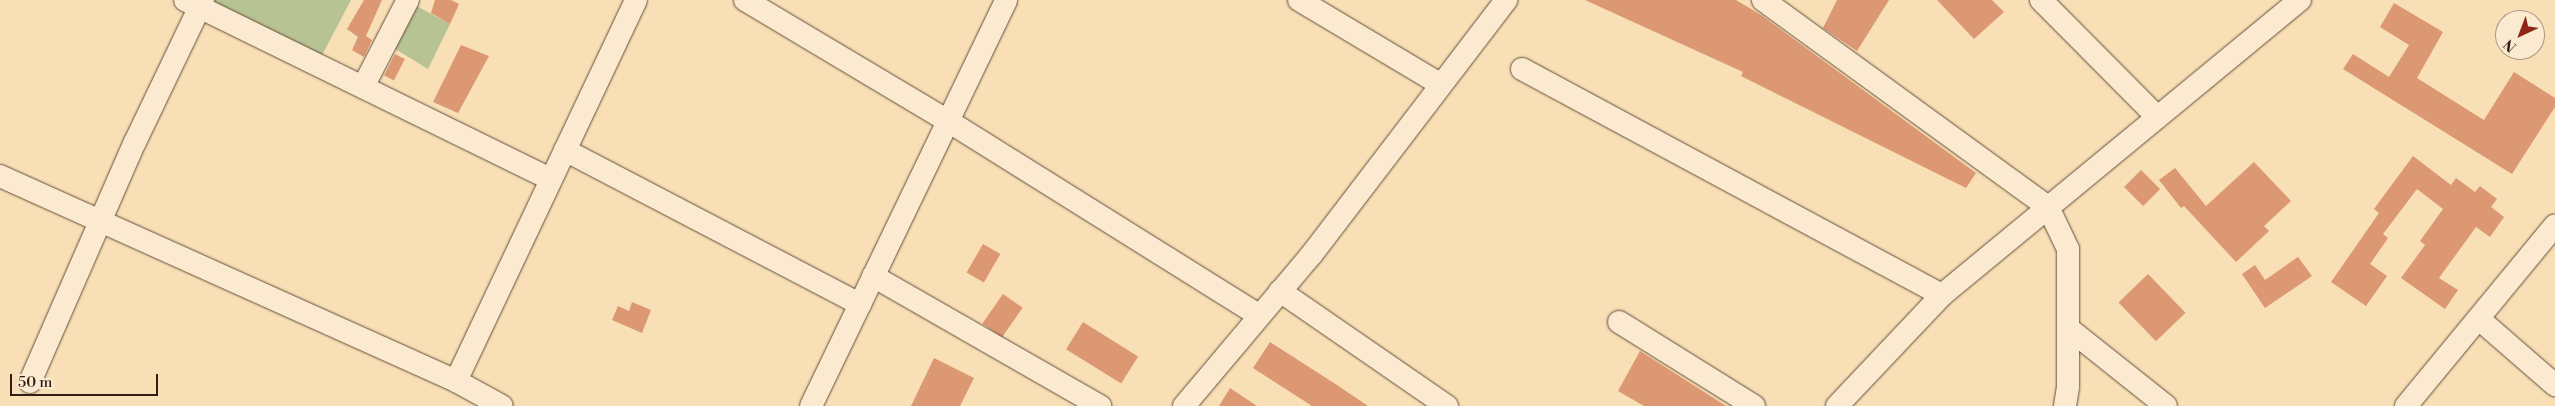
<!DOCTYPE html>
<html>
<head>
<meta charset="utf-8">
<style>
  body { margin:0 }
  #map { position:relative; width:2555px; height:406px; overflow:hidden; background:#f9dfb5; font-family:"Libre Bodoni",serif }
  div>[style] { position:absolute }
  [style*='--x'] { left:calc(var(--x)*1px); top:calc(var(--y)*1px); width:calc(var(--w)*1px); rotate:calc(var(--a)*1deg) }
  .green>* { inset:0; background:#b7c393 }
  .building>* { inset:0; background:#dc9773; transform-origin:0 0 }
  .roads { filter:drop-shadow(0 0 1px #624e3c) drop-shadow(0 0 1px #624e3c) }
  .street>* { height:22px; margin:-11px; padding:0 11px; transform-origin:11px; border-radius:11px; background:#fbeacf }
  span { translate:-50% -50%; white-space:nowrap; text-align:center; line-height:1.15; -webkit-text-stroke:5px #fbeacf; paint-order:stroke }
  .north { position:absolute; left:2495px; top:10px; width:50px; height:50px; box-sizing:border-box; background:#fbeacf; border:1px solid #aa9884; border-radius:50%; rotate:223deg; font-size:14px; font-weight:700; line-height:20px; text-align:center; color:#301d13 }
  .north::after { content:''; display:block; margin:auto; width:18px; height:22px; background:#8f2418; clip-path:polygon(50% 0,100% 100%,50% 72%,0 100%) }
  .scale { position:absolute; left:10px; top:374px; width:148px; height:22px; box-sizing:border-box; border:2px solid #301d13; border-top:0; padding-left:6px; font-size:15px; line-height:18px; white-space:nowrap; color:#301d13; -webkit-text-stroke:4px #fbeacf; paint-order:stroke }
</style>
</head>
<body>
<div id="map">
  <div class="green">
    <i style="clip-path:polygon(203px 0,351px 0,320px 59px)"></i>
    <i style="clip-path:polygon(411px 3px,450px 24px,428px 69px,392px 47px)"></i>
  </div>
  <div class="building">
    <i style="clip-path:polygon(364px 0,382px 0,366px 36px,372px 40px,364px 57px,352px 50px,358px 37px,347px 29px)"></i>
    <i style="clip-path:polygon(435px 0,451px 0,459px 4px,450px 24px,431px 13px)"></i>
    <i style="clip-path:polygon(1585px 0,1736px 0,1761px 15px,1976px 173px,1966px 188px,1741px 76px,1743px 72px)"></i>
    <i style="clip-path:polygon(1837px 0,1889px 0,1857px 51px,1823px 28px)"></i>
    <i style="clip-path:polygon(1937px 0,1992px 0,2004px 12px,1974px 39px)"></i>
    <i style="clip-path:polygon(2394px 3px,2443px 32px,2417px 78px,2479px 117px,2484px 120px,2514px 72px,2555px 98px,2555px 107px,2512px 174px,2343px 69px,2353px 54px,2389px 77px,2409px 45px,2380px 27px)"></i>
    <i style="clip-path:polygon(461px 45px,489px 56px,458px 113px,433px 102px)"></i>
    <i style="left:395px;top:54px;width:11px;height:24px;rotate:27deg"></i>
    <i style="clip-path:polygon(2413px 156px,2451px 185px,2456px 178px,2475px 192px,2480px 186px,2497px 199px,2491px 207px,2504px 217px,2490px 237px,2476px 227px,2439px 278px,2458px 290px,2445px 309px,2401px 278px,2425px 245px,2420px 241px,2443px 209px,2417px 189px,2383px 234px,2388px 238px,2370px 264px,2387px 276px,2366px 306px,2331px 282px,2379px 213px,2374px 209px)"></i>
    <i style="clip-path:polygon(2254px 162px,2291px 201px,2264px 226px,2269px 231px,2236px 262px,2184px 206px,2181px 208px,2159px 180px,2175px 168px,2206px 206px)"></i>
    <i style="left:2141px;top:170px;width:27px;height:24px;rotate:45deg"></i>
    <i style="left:983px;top:244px;width:20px;height:33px;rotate:30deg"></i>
    <i style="clip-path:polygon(2298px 257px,2312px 276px,2265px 308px,2242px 274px,2255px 265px,2265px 280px)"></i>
    <i style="left:2148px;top:274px;width:54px;height:41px;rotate:46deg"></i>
    <i style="left:1003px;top:294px;width:24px;height:36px;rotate:35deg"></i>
    <i style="clip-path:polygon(632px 302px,651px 310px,642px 333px,612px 320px,618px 306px,629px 311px)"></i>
    <i style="left:1083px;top:322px;width:65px;height:32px;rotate:32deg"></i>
    <i style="clip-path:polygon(1270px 342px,1337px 385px,1368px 406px,1312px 406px,1253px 368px)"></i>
    <i style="clip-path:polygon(1640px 351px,1726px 406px,1644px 406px,1618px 391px)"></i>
    <i style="clip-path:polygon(934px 358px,974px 378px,960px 406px,911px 406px)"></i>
    <i style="clip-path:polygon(1230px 388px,1257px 406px,1219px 406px)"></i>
  </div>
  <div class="roads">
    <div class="street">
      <i style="--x:185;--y:0;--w:407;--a:26.1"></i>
      <i style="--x:745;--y:0;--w:236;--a:30.8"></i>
      <i style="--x:948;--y:121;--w:367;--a:32"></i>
      <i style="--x:1299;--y:0;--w:164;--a:30.8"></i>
      <i style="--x:1763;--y:0;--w:352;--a:36"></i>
      <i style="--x:2048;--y:207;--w:47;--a:64.5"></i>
      <i style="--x:2068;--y:249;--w:138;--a:90"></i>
      <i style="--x:2068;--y:387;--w:19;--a:99"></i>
      <i style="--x:2041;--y:0;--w:165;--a:45.2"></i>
      <i style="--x:1522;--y:69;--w:477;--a:28.3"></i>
      <i style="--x:363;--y:87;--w:98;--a:-62.7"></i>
      <i style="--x:565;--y:150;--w:333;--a:27.6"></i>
      <i style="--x:0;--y:176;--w:500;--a:24.2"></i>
      <i style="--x:456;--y:381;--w:52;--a:28.5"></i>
      <i style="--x:873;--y:276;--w:262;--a:29.8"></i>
      <i style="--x:1280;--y:291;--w:203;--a:34.6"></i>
      <i style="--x:2479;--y:319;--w:101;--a:41"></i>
      <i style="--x:1619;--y:322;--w:159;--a:31.9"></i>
      <i style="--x:2068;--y:328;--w:125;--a:38.5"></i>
      <i style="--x:456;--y:381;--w:421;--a:-64.7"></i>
      <i style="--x:30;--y:382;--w:262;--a:-66.4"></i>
      <i style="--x:135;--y:142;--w:157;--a:-64.4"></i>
      <i style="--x:811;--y:406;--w:450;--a:-64.3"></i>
      <i style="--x:1184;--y:406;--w:199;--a:-49.9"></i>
      <i style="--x:1312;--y:254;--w:320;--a:-52.6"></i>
      <i style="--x:1837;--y:406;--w:153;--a:-46.6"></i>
      <i style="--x:1942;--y:295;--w:464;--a:-39.5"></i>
      <i style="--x:2406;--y:406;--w:234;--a:-50.5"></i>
    </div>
  </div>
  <div class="north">N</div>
  <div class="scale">50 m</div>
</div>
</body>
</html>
